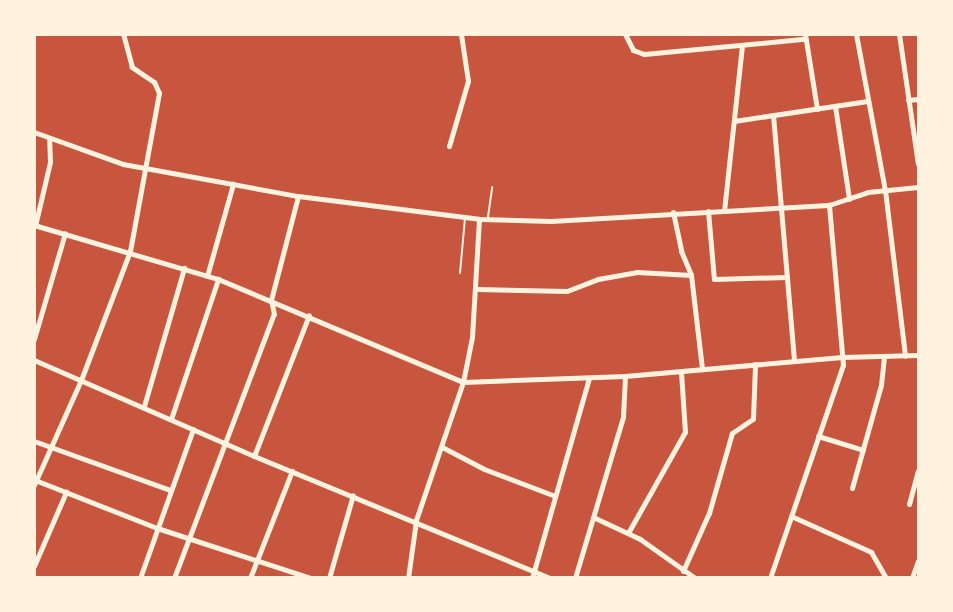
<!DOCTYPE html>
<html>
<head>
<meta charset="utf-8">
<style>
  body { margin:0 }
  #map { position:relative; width:953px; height:612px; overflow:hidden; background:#c8553d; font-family:"Asap Condensed",sans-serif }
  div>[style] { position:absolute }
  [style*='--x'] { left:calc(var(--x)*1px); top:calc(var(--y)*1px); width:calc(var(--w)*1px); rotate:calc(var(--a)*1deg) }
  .service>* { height:2px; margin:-1px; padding:0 1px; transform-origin:1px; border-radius:1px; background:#fff3e0 }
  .minor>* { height:5px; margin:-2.5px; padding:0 2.5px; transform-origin:2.5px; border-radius:2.5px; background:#fff3e0 }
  span { translate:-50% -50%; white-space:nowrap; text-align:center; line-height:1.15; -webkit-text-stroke:4.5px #fff3e0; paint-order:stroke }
  .frame { position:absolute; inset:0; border:36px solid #fff3e0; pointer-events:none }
</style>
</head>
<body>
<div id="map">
  <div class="service">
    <i style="--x:488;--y:217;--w:30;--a:-82"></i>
    <i style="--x:460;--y:273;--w:55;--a:-84.8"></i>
  </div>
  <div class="minor">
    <i style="--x:625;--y:34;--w:18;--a:63"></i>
    <i style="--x:633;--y:50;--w:12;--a:20"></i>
    <i style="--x:644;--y:54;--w:161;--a:-5.4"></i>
    <i style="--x:805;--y:34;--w:76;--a:80.9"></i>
    <i style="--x:856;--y:34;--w:159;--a:79.5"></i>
    <i style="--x:885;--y:190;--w:167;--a:83.1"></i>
    <i style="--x:899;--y:34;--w:131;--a:81.7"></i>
    <i style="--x:908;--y:100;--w:10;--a:-6"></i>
    <i style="--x:835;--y:106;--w:94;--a:81.4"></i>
    <i style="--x:773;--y:115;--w:247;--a:85.1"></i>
    <i style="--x:734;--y:121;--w:135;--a:-8.5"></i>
    <i style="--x:34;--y:132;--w:95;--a:19.8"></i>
    <i style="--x:123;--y:164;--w:178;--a:10.4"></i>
    <i style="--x:298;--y:196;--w:182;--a:7.2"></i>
    <i style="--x:479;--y:219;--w:72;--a:1.6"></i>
    <i style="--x:551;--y:221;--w:278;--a:-3.3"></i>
    <i style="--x:829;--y:205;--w:41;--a:-18.4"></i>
    <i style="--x:868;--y:192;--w:50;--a:-5.7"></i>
    <i style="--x:449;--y:146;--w:68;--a:-73.7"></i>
    <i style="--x:468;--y:81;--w:48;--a:-98.5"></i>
    <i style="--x:708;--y:211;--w:68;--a:85"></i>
    <i style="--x:714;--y:279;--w:73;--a:-1.6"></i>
    <i style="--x:724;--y:211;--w:166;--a:-83.8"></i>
    <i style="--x:673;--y:212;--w:40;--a:78"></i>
    <i style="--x:681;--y:251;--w:26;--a:67"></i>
    <i style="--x:691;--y:275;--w:95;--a:83.3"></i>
    <i style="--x:34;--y:225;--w:192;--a:16.4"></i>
    <i style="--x:218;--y:279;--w:266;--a:22.8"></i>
    <i style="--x:463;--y:382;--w:162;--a:-2.1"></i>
    <i style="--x:625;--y:376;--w:218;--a:-5"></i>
    <i style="--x:842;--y:357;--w:76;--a:-1.5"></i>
    <i style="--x:35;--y:226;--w:66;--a:-76.8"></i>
    <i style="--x:50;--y:162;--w:24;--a:-92"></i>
    <i style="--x:207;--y:276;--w:96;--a:-74.2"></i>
    <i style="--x:477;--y:289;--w:90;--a:1.3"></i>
    <i style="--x:567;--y:291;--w:33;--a:-21"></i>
    <i style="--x:598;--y:279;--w:40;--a:-10"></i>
    <i style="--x:637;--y:272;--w:54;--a:3.2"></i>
    <i style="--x:34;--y:339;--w:110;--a:-73.7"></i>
    <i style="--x:34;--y:360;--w:240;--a:23.6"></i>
    <i style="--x:254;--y:456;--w:320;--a:22.4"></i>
    <i style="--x:144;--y:406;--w:144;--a:-73.8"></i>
    <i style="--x:171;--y:419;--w:148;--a:-71.4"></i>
    <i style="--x:818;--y:436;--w:47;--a:17.3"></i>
    <i style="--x:34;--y:441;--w:145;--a:19.8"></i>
    <i style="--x:442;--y:447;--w:47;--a:27.6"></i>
    <i style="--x:484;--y:469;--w:76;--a:20.8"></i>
    <i style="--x:254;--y:456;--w:151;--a:-68.7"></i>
    <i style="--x:35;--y:480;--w:131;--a:21.5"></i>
    <i style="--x:157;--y:528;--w:162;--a:18"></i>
    <i style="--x:34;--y:485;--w:115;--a:-65.9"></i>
    <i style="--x:81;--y:380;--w:138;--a:-69.2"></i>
    <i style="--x:130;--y:251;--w:161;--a:-79.6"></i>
    <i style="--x:159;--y:93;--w:12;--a:-114"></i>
    <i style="--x:154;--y:82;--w:27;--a:-146"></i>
    <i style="--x:132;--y:67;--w:34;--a:-105"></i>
    <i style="--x:852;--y:488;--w:107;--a:-74.3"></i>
    <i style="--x:881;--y:385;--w:29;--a:-84"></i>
    <i style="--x:909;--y:504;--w:34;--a:-75"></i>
    <i style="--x:791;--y:516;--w:88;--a:24.2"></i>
    <i style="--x:871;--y:552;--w:30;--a:60"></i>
    <i style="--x:593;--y:517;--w:52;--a:25.1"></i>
    <i style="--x:640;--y:539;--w:67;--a:35.3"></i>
    <i style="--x:628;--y:533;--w:116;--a:-60.6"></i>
    <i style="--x:685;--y:432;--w:61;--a:-93.8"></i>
    <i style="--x:34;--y:566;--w:81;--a:-66.6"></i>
    <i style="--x:683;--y:571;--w:64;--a:-65.9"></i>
    <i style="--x:709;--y:513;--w:83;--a:-74"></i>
    <i style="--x:732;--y:433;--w:25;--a:-34"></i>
    <i style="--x:753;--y:419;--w:55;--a:-87.9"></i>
    <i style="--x:140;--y:578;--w:158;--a:-70.4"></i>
    <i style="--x:174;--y:578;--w:282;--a:-69.3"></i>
    <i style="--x:274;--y:314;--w:14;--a:-102"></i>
    <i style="--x:271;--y:300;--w:107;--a:-75.4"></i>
    <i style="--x:250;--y:578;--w:115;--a:-68.6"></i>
    <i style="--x:329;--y:578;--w:86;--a:-73.9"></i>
    <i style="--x:408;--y:578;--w:59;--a:-82.1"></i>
    <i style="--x:416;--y:520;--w:146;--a:-71.2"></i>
    <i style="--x:463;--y:382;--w:46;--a:-78.7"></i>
    <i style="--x:472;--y:337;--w:118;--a:-86.6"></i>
    <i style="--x:532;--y:578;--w:208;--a:-74.1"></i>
    <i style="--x:575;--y:578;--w:168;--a:-73.4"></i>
    <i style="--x:623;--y:417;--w:41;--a:-87.2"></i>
    <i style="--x:770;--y:578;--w:225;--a:-71.1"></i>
    <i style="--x:843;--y:365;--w:161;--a:-95"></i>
    <i style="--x:912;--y:578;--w:18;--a:-71"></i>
  </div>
  <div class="frame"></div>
</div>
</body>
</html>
